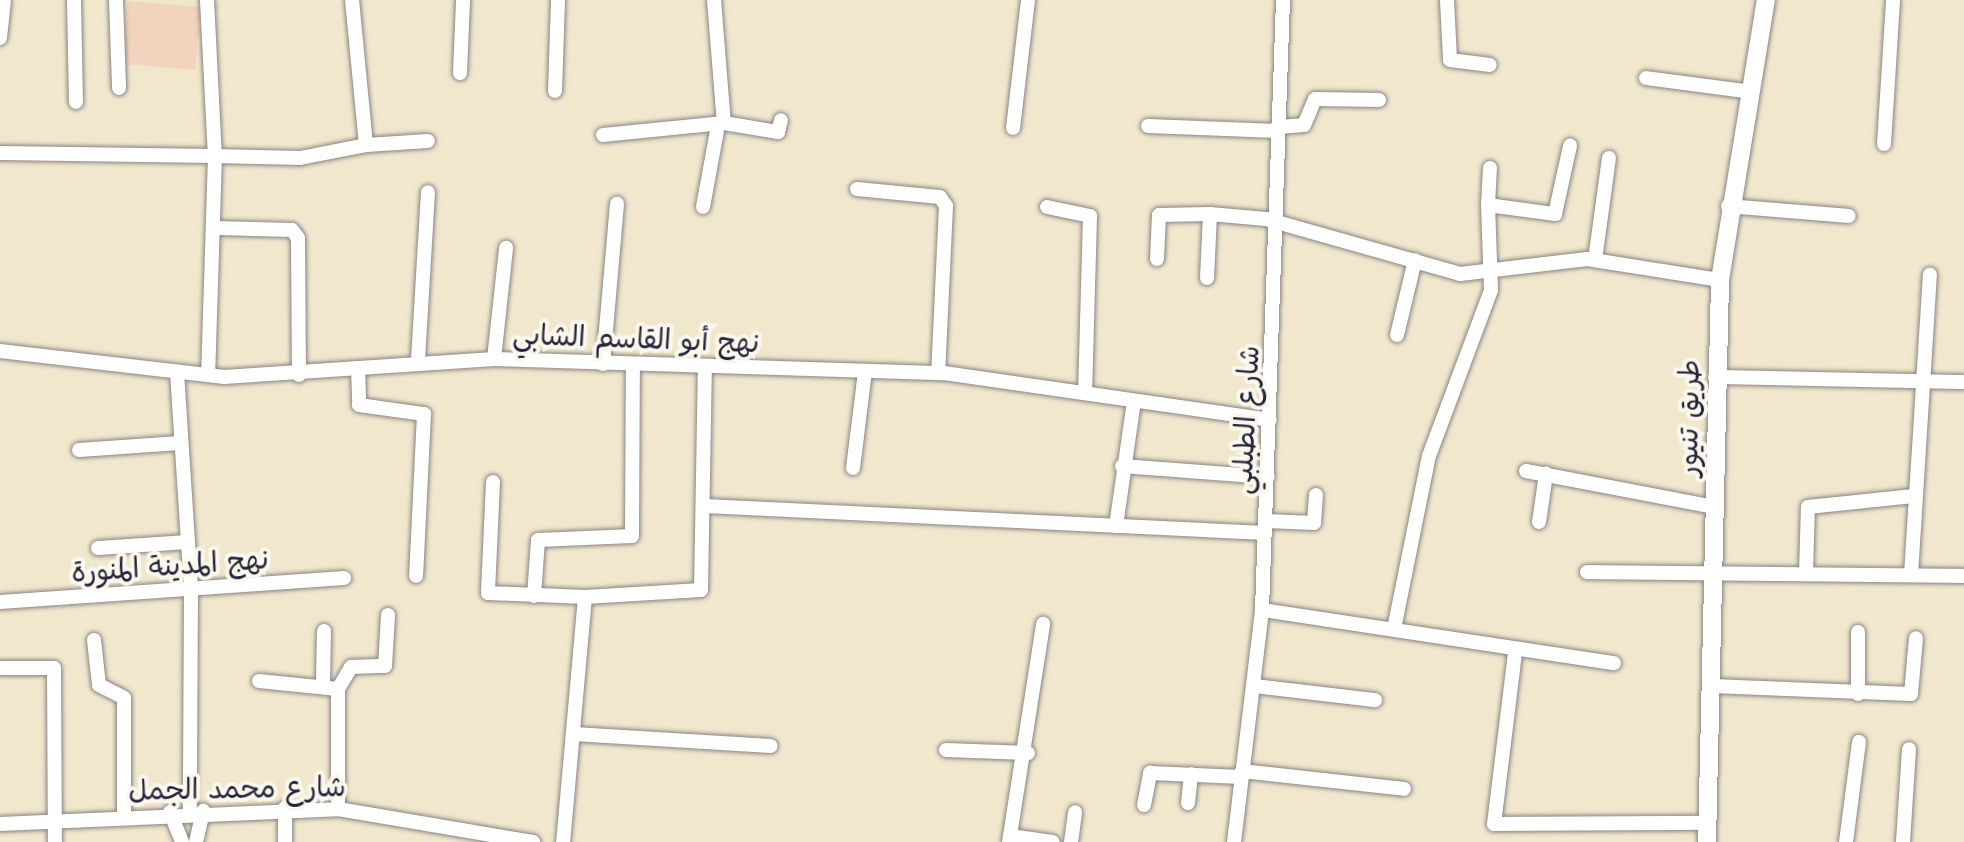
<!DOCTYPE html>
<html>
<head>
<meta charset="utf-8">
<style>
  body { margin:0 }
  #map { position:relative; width:1964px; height:842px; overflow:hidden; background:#f0e7cc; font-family:"Shantell Sans","Playpen Sans Arabic",sans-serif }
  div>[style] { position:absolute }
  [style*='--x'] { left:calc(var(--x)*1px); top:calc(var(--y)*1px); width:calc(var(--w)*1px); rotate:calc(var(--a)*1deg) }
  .built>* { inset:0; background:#f2d4be; transform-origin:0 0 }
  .roads { filter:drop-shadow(0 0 2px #898484) drop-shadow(0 0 2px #898484) }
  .minor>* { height:14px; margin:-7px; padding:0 7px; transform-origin:7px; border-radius:7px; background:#fff }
  .major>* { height:18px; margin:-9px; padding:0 9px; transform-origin:9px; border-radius:9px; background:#fff }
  span { translate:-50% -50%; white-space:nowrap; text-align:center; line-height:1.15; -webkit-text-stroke:8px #fbf7ec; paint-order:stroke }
  .street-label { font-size:28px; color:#22223b }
</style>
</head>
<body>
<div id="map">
  <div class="built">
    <i style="left:128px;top:1px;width:73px;height:63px;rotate:5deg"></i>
  </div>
  <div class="roads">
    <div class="minor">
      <i style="--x:74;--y:0;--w:102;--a:88.9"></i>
      <i style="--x:116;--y:0;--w:88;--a:88"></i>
      <i style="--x:207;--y:0;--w:156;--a:87.1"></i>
      <i style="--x:215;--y:156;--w:85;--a:1.3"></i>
      <i style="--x:300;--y:158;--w:67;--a:-11.1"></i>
      <i style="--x:366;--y:145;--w:146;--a:-95.5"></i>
      <i style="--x:714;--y:0;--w:123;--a:85.4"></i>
      <i style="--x:724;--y:123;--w:55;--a:9.5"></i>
      <i style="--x:778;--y:132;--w:12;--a:-76"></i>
      <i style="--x:1447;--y:0;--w:60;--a:87.1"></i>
      <i style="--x:1450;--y:60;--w:40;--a:7.1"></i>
      <i style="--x:0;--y:38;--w:38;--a:-84"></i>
      <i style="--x:460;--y:73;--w:73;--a:-87.6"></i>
      <i style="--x:1646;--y:78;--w:100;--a:7.5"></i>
      <i style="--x:555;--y:91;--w:91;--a:-88.1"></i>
      <i style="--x:1148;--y:126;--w:129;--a:2.2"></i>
      <i style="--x:1277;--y:127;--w:27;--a:-4"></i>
      <i style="--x:1304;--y:125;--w:28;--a:-67"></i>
      <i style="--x:1315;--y:99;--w:64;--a:0.9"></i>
      <i style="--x:1013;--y:128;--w:129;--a:-83.3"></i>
      <i style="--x:603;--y:135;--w:122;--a:-5.7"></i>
      <i style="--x:1884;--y:144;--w:144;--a:-86.4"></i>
      <i style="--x:366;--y:145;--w:62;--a:-3.7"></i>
      <i style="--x:0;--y:153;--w:215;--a:0.8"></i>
      <i style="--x:215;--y:156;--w:218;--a:91.8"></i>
      <i style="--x:857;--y:189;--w:83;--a:5.5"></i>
      <i style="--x:940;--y:197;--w:11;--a:56"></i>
      <i style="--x:946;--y:206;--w:167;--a:92.7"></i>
      <i style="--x:1488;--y:205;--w:37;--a:-87"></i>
      <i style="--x:1728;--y:206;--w:121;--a:4.7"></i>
      <i style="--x:703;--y:207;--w:77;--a:-79.6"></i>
      <i style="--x:1047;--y:207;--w:44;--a:11.8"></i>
      <i style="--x:1090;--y:216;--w:176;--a:91.6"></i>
      <i style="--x:216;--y:228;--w:76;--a:1.5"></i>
      <i style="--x:292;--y:230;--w:10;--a:53"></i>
      <i style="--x:298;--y:238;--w:137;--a:89.6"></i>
      <i style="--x:1157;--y:259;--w:44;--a:-87.4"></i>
      <i style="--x:1159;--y:215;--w:51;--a:-1.1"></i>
      <i style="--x:1210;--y:214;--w:56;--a:5.1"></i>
      <i style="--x:1266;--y:219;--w:202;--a:15.8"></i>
      <i style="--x:1460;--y:274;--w:128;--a:-6.7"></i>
      <i style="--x:1587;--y:259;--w:135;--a:9"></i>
      <i style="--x:1595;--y:260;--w:103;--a:-82.2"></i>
      <i style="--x:1207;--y:278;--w:64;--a:-87.3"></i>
      <i style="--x:1397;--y:335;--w:77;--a:-76.5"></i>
      <i style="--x:0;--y:351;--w:226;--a:6.6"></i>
      <i style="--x:224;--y:377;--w:271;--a:-3.8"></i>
      <i style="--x:494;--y:359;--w:450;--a:1.8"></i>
      <i style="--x:944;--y:373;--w:329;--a:8.2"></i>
      <i style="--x:494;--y:359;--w:112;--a:-83.8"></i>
      <i style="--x:418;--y:360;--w:168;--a:-86.6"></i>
      <i style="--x:603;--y:364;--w:161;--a:-85"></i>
      <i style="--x:358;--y:368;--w:37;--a:88"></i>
      <i style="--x:359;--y:405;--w:66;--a:7.9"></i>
      <i style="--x:424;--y:414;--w:162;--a:92.8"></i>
      <i style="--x:177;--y:372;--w:217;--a:86.3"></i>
      <i style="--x:191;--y:589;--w:222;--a:90.3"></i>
      <i style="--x:1715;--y:377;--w:249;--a:1.2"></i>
      <i style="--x:79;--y:450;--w:101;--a:-4"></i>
      <i style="--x:1122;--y:466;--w:146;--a:4.3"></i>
      <i style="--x:853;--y:468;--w:98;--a:-82.9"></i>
      <i style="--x:1526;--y:471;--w:191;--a:10.8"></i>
      <i style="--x:493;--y:482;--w:111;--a:92.6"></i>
      <i style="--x:488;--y:593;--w:97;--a:2.4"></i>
      <i style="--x:585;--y:597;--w:246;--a:95.1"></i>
      <i style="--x:705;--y:506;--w:561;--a:2.76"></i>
      <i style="--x:1266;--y:521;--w:48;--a:2.4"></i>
      <i style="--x:1314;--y:523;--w:28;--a:-86"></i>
      <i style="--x:1539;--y:522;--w:49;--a:-81.7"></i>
      <i style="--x:1116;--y:526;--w:126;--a:-81.8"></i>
      <i style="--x:98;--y:548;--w:90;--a:-3.8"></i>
      <i style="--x:1587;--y:572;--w:377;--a:0.6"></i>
      <i style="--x:1806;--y:573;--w:66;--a:-88.3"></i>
      <i style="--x:1808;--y:507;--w:106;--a:-6"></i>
      <i style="--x:1911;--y:575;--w:301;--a:-86.4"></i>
      <i style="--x:534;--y:596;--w:56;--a:-85.9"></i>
      <i style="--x:538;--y:540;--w:94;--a:-2.4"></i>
      <i style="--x:632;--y:536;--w:172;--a:-89.7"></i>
      <i style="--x:585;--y:597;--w:116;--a:-3.5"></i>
      <i style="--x:701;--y:590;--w:224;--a:-89"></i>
      <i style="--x:0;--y:602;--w:345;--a:-4"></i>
      <i style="--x:1262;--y:610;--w:356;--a:8.6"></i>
      <i style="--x:1395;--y:624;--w:171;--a:-78.6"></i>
      <i style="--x:1429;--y:456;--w:177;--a:-69.5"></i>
      <i style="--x:1491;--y:290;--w:85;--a:-92"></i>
      <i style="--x:1488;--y:205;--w:68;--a:7.7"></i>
      <i style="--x:1555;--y:214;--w:70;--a:-77.6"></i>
      <i style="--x:94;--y:640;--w:45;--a:83.7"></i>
      <i style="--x:99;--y:685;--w:28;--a:27"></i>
      <i style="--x:124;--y:698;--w:116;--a:90"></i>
      <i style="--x:1515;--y:653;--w:172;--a:97"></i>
      <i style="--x:1494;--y:824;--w:214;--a:-0.3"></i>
      <i style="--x:0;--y:668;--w:54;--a:0"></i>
      <i style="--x:54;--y:668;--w:174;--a:89.7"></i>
      <i style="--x:259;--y:681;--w:79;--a:5.8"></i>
      <i style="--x:338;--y:689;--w:120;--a:90"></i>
      <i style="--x:323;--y:682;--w:51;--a:-88.9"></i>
      <i style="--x:1255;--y:686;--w:121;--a:6.7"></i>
      <i style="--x:1712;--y:686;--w:199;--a:2.3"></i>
      <i style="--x:1911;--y:694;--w:56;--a:-84.9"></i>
      <i style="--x:338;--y:689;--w:26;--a:-59"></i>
      <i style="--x:351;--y:667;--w:34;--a:-2"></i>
      <i style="--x:385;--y:666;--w:51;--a:-86.6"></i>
      <i style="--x:1858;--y:694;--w:62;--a:-90"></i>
      <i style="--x:574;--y:734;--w:197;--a:3.5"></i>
      <i style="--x:946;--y:750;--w:82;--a:2.1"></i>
      <i style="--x:1242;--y:771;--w:163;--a:6.3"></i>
      <i style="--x:1188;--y:803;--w:29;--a:-84"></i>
      <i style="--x:1144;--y:805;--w:33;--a:-79"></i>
      <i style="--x:1150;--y:773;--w:91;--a:2.5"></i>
      <i style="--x:170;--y:812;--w:32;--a:68"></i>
      <i style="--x:0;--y:824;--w:338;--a:-2.5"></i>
      <i style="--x:338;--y:809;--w:198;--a:9.6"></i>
      <i style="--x:1010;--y:836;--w:43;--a:7.9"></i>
      <i style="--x:196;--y:842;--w:32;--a:-77"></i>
      <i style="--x:285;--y:842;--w:34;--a:-90"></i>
      <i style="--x:1009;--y:842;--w:221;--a:-81.1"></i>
      <i style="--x:1071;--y:842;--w:30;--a:-82"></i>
      <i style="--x:1234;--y:842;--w:234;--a:-83.1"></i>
      <i style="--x:1262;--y:610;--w:610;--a:-88.03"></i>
      <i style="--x:1846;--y:842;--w:101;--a:-82.6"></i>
      <i style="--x:1903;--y:842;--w:93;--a:-86.3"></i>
    </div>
    <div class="major">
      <i style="--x:1707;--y:842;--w:562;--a:-88.67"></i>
      <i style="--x:1720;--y:280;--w:284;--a:-80.7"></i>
    </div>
  </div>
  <div class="street-label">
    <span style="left:636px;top:338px;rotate:2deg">نهج أبو القاسم الشابي</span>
    <span style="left:1688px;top:418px;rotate:-89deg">طريق تنيور</span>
    <span style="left:1245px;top:420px;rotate:-87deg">شارع الطبلبي</span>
    <span style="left:170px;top:565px;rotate:-4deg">نهج المدينة المنورة</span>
    <span style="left:237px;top:788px;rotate:-1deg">شارع محمد الجمل</span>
  </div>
</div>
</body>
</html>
